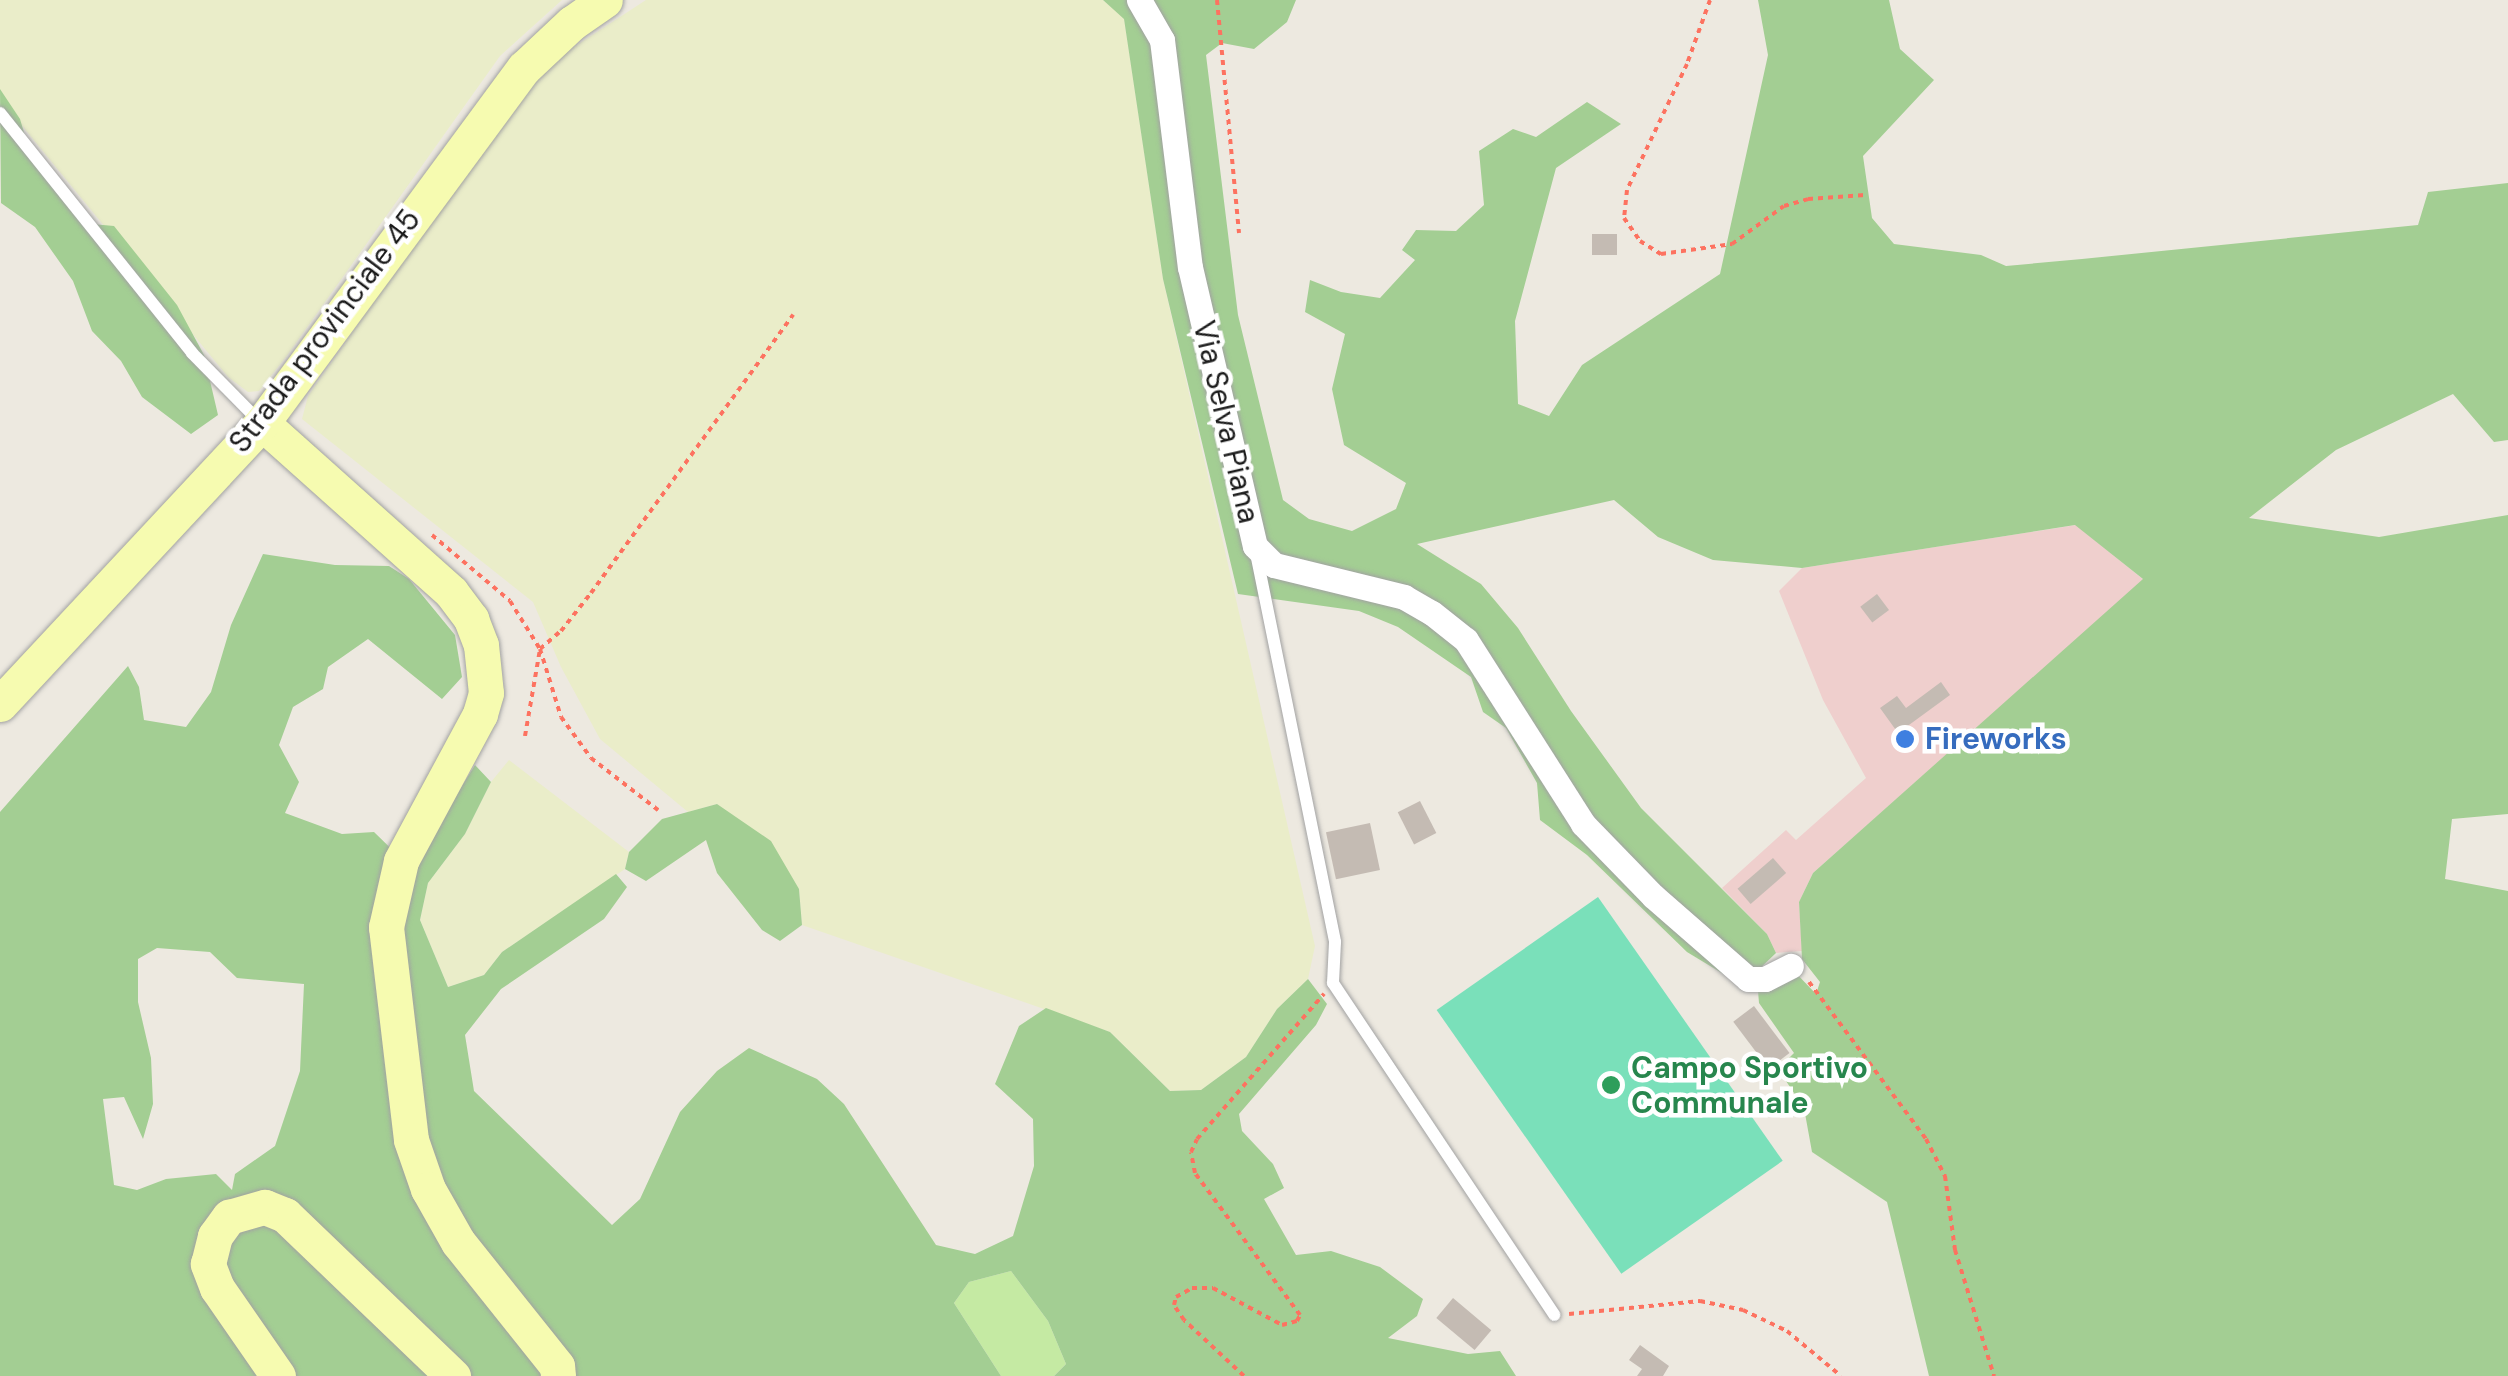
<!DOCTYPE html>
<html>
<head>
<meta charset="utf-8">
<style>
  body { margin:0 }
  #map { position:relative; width:2508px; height:1376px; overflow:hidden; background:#ede9e0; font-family:"DM Sans",sans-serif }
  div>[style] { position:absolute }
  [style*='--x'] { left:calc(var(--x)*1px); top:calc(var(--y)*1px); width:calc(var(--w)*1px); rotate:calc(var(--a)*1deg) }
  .commercial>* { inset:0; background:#efcfcd }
  .farmland>* { inset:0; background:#eaedc9 }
  .grass>* { inset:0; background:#c5eaa3 }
  .forest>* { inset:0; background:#a3ce93 }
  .pitch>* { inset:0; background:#7ae0ba; transform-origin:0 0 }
  .building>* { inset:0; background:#c4bbb3; transform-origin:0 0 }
  .path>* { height:4px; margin-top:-2px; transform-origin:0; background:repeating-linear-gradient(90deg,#fd7260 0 5px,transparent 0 10px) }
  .roads { filter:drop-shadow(0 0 2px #a2a2a2) drop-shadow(0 0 2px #a2a2a2) }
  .lane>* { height:12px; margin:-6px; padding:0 6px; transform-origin:6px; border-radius:6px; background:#fff }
  .street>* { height:25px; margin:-12.5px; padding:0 12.5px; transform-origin:12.5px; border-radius:12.5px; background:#fff }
  .secondary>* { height:35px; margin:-17.5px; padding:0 17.5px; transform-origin:17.5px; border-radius:17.5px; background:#f6fbb0 }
  .dots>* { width:28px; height:28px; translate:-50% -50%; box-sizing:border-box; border:5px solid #fff; border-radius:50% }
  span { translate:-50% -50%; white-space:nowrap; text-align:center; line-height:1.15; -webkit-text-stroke:9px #fff; paint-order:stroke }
  .street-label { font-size:30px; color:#1b1b1b }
  .shop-label { font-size:30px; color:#366cbe; font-weight:700 }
  .left { translate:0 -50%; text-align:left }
  .leisure-label { font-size:30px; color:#27864d; font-weight:700 }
</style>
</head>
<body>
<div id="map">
  <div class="commercial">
    <i style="clip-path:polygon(2076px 525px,2144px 580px,1813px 873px,1799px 902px,1802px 951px,1776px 953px,1767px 934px,1722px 888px,1786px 830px,1796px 840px,1866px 778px,1823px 700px,1779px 591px,1802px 568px)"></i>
  </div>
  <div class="farmland">
    <i style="clip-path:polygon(0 0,562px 0,500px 56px,286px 357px,259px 391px,248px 392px,228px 377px,0 99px)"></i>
    <i style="clip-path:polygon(646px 0,1103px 0,1124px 18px,1163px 279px,1315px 946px,1308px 979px,1277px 1009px,1246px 1057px,1201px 1090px,1170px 1091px,1110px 1032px,802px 925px,799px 889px,717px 804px,688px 812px,600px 739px,561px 667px,533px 602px,302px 419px,308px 396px,507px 111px,560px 56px)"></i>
    <i style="clip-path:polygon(509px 760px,629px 852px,625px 869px,502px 952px,484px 975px,448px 987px,420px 920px,428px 883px,465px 834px,491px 782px)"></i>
  </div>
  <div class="grass">
    <i style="clip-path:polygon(1011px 1271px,1048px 1321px,1066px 1364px,1054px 1376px,1001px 1376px,954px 1303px,969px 1282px)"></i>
  </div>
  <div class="forest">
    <i style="clip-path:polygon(1103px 0,1296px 0,1287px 22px,1254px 49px,1222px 43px,1206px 55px,1238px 315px,1283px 500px,1309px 519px,1352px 531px,1396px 509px,1406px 483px,1344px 445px,1332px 389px,1345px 334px,1305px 312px,1310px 280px,1341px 292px,1380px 298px,1415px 260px,1402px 250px,1416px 230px,1456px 231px,1484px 205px,1479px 151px,1513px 129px,1536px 137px,1587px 102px,1621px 124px,1556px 168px,1515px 321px,1518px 404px,1549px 416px,1582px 365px,1720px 274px,1768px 55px,1758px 0,1889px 0,1900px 49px,1934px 80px,1863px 156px,1872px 218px,1894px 244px,1981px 255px,2006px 266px,2082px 259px,2418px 225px,2428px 192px,2508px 183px,2508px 440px,2494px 442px,2453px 394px,2336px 450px,2249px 518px,2379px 537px,2508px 515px,2508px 814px,2452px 819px,2445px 879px,2508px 891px,2508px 1376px,1929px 1376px,1887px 1202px,1812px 1152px,1804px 1108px,1778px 1069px,1794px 1053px,1759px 1003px,1758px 991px,1792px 969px,1816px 994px,1820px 982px,1802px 959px,1799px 902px,1813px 873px,2143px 579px,2075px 525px,1802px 568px,1713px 560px,1658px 537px,1614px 500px,1417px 544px,1481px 584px,1518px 628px,1571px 711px,1641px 808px,1767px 934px,1776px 953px,1755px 973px,1730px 978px,1687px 952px,1587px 855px,1540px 820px,1537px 783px,1506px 728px,1483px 712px,1471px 677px,1398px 627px,1359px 611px,1238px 594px,1163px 279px,1124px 19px)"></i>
    <i style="clip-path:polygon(0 89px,20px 119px,30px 153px,92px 224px,114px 226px,177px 305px,204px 355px,218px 415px,191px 434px,142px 397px,121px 361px,92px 331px,73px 281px,35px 227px,1px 203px)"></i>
    <i style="clip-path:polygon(evenodd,263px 554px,335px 565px,389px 566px,409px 579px,455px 635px,462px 677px,442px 699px,368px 639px,328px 667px,323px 689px,293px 707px,279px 745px,299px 782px,285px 813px,342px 834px,374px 832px,411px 868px,475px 765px,491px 782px,465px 834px,428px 883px,420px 920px,448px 987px,484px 975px,502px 952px,616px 874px,627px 887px,604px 919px,501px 989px,465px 1035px,474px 1091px,612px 1225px,640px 1199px,680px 1112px,717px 1071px,749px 1048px,817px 1079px,844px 1104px,936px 1245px,975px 1254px,1013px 1236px,1034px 1166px,1033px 1119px,995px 1084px,1019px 1026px,1046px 1008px,1110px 1032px,1170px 1091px,1201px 1090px,1246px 1057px,1277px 1009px,1308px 979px,1327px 1004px,1316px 1025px,1239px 1114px,1242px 1131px,1273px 1164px,1284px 1188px,1264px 1199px,1296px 1255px,1331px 1251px,1380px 1267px,1423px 1299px,1417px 1316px,1388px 1338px,1468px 1354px,1500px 1351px,1516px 1376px,1054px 1376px,1066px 1364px,1048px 1321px,1011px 1271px,969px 1282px,954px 1303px,1001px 1376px,0 1376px,0 812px,128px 666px,139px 687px,144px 720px,186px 727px,211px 692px,231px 625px,263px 554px,157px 948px,210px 952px,237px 978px,304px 984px,300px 1071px,275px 1146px,235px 1174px,232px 1190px,216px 1174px,166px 1179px,137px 1190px,114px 1185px,103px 1099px,124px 1097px,143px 1139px,153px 1104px,151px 1058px,138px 1002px,138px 959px,157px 948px)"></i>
    <i style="clip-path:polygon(717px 804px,771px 841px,799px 889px,802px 925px,780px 941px,762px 930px,717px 873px,706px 840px,646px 881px,625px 869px,629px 852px,662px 819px)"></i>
  </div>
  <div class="pitch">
    <i style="left:1598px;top:897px;width:322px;height:197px;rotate:55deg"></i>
  </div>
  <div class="building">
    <i style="left:1592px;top:234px;width:25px;height:21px"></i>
    <i style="left:1877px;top:594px;width:20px;height:21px;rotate:53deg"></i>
    <i style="clip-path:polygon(1941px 682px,1950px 695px,1898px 733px,1880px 708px,1897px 696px,1906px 708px)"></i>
    <i style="left:1420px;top:801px;width:36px;height:25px;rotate:63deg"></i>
    <i style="left:1370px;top:823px;width:48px;height:45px;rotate:78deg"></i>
    <i style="left:1773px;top:858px;width:20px;height:47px;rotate:49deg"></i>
    <i style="left:1754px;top:1006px;width:59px;height:26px;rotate:53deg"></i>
    <i style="left:1453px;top:1298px;width:50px;height:26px;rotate:40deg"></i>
    <i style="clip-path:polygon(1640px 1345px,1669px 1366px,1663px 1376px,1637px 1376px,1642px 1369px,1629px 1360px)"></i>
  </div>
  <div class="path">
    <i style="--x:1217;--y:0;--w:234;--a:84.6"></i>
    <i style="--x:1710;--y:0;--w:68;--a:109.8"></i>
    <i style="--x:1687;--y:64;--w:140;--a:115.5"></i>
    <i style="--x:1627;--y:190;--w:28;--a:96"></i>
    <i style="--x:1624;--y:218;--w:28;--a:55"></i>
    <i style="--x:1640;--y:241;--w:25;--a:32"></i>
    <i style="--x:1661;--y:254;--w:72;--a:-8"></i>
    <i style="--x:1732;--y:244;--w:64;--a:-36.2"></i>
    <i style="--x:1784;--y:206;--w:25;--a:-16"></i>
    <i style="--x:1808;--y:199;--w:57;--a:-4"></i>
    <i style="--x:432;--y:535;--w:102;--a:40.2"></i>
    <i style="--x:510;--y:601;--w:57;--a:58"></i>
    <i style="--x:540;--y:649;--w:71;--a:72.8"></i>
    <i style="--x:561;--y:717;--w:51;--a:53.8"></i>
    <i style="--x:591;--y:758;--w:85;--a:37.8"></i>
    <i style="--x:525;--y:736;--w:88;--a:-80.2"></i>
    <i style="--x:540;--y:649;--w:28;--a:-41"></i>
    <i style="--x:561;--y:631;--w:48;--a:-51.7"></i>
    <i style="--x:591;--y:593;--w:344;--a:-54"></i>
    <i style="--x:1809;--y:982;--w:196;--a:53.3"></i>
    <i style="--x:1926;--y:1139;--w:42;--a:62.8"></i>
    <i style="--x:1945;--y:1176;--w:75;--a:82.3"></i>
    <i style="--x:1955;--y:1250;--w:132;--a:72.8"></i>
    <i style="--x:1569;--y:1314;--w:132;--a:-5.7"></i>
    <i style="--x:1700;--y:1301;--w:44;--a:11.8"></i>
    <i style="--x:1743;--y:1310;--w:49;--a:25.5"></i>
    <i style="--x:1787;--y:1331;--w:70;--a:39.8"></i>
    <i style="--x:1244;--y:1376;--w:82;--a:-137"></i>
    <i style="--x:1184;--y:1320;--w:18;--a:-124"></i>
    <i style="--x:1174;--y:1305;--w:8;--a:-76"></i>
    <i style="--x:1176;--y:1297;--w:18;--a:-29"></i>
    <i style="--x:1192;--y:1288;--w:21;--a:0"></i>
    <i style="--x:1213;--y:1288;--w:78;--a:28.2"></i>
    <i style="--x:1282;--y:1325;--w:16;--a:-15"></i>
    <i style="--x:1297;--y:1321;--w:7;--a:-63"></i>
    <i style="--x:1300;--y:1315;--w:177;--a:-126.5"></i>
    <i style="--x:1195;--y:1173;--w:21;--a:-101"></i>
    <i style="--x:1191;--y:1152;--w:14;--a:-65"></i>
    <i style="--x:1197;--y:1139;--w:193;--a:-48.8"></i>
  </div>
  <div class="roads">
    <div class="lane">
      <i style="--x:0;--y:113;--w:307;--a:51.3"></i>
      <i style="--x:192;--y:353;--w:95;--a:45.4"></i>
      <i style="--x:1256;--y:553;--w:397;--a:78.5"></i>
      <i style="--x:1335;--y:942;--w:41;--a:92.8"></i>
      <i style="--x:1333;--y:983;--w:399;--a:56.3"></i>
    </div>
    <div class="street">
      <i style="--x:1139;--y:0;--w:46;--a:60.1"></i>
      <i style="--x:1162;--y:40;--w:229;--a:83"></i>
      <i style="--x:1190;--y:267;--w:286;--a:76.9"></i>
      <i style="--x:1255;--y:546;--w:27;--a:45"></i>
      <i style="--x:1274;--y:565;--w:134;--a:13.8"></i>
      <i style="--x:1404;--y:597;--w:32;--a:30"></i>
      <i style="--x:1432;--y:613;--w:43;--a:38.5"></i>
      <i style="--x:1466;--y:640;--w:218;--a:57.5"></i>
      <i style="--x:1583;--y:824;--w:100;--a:45.8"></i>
      <i style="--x:1653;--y:896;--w:126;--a:41.1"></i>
      <i style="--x:1748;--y:979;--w:17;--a:0"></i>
      <i style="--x:1765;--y:979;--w:29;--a:-27"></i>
    </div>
    <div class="secondary">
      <i style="--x:262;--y:423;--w:254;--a:41.8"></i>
      <i style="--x:451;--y:592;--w:34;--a:53"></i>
      <i style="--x:471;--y:619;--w:28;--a:69"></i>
      <i style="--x:481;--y:645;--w:48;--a:84.1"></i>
      <i style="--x:486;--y:693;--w:22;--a:106"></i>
      <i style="--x:480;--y:714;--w:167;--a:118.3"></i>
      <i style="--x:401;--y:861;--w:68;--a:102.8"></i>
      <i style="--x:386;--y:927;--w:214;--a:83.3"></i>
      <i style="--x:411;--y:1140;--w:52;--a:70.9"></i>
      <i style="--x:428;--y:1189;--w:61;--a:60.5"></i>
      <i style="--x:458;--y:1242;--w:159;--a:51.4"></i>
      <i style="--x:557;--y:1366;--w:10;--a:84"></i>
      <i style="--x:0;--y:704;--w:384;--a:-47"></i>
      <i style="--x:262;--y:423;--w:441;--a:-53.6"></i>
      <i style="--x:524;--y:68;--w:66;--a:-43.2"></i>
      <i style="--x:572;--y:23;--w:40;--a:-34.9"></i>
      <i style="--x:278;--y:1376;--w:107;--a:-124.7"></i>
      <i style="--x:217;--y:1288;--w:26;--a:-111"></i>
      <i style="--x:208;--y:1264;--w:29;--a:-76"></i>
      <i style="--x:215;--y:1236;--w:24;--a:-54"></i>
      <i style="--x:229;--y:1217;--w:37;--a:-16"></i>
      <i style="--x:265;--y:1207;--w:22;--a:22"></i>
      <i style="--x:285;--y:1215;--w:233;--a:43.8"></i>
    </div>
  </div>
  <div class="dots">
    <i style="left:1905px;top:739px;background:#3f7fe0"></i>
    <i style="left:1611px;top:1085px;background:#2e9e5b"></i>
  </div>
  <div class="street-label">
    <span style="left:325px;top:331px;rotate:-53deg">Strada provinciale 45</span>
    <span style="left:1226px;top:422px;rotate:77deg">Via Selva Piana</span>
  </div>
  <div class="shop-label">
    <span class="left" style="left:1925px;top:739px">Fireworks</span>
  </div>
  <div class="leisure-label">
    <span class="left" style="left:1631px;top:1085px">Campo Sportivo<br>Communale</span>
  </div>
</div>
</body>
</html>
